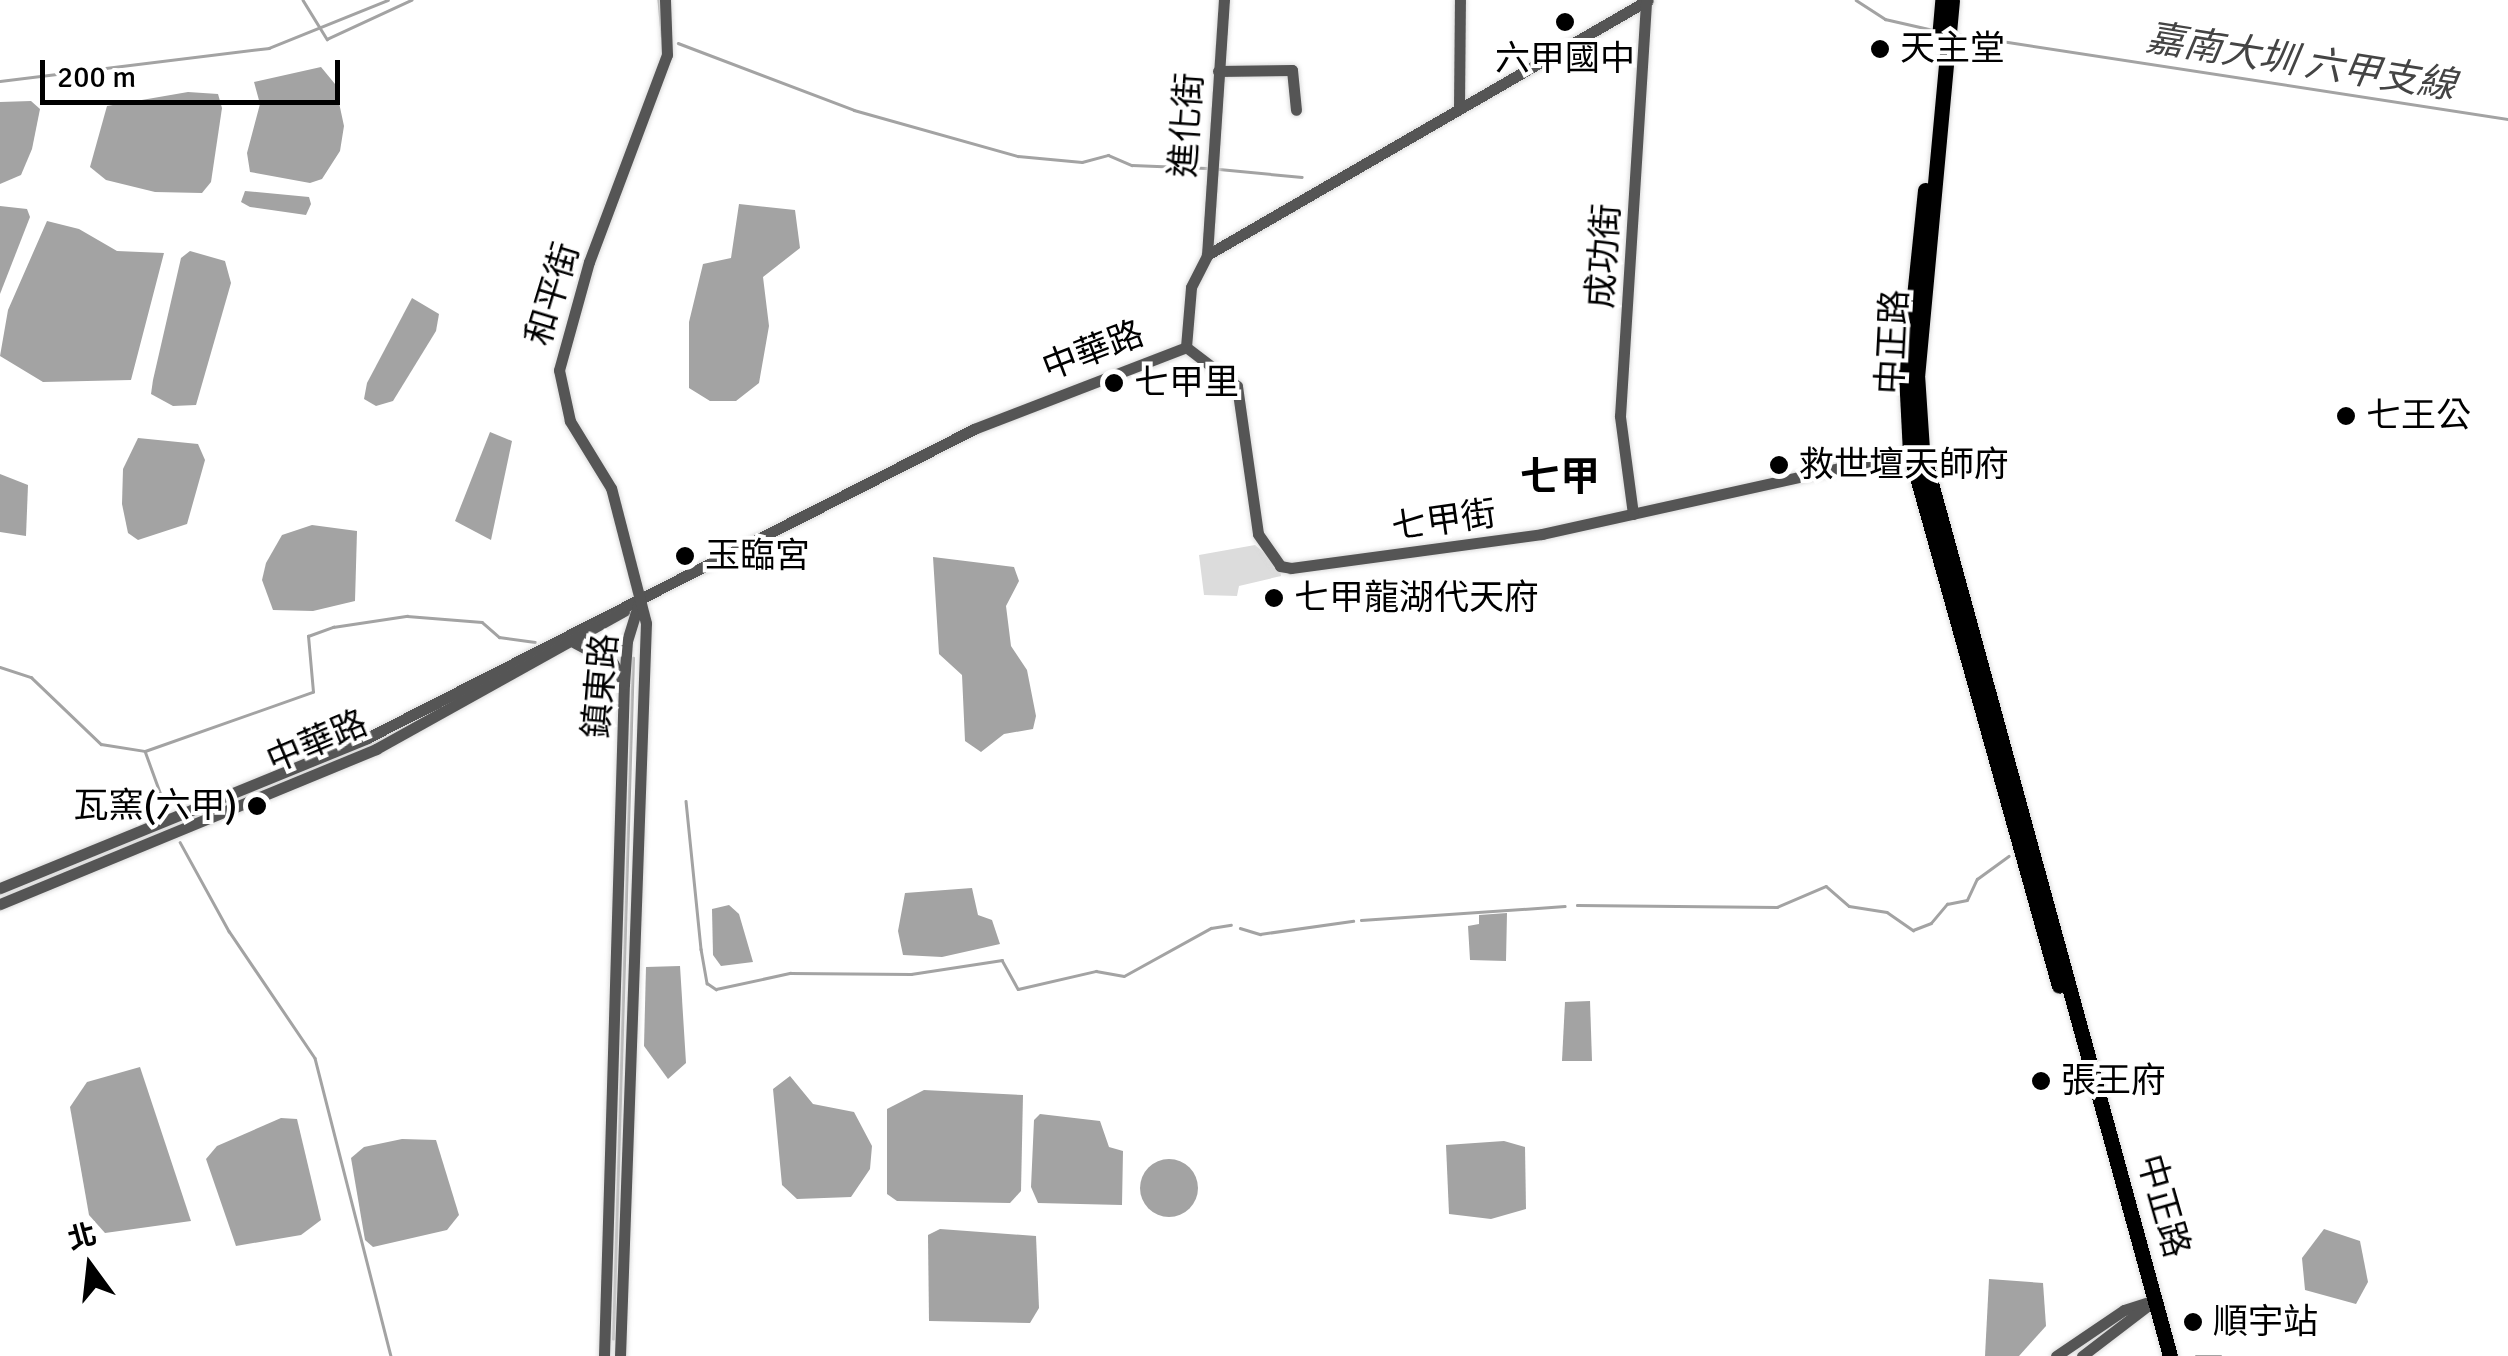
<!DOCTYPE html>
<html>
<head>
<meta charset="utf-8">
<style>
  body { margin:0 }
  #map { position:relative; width:2508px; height:1356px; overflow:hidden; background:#fff; font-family:Signika,"Noto Sans TC",sans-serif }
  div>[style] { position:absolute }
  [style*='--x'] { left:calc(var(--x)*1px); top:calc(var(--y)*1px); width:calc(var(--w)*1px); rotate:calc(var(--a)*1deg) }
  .green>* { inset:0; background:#dcdcdc }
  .water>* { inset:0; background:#a3a3a3 }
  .round { border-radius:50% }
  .stream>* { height:2.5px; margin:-1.25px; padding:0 1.25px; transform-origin:1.25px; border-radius:1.25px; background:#a3a3a3 }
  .roads { filter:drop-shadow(0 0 2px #dbdbdb) drop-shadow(0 0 2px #dbdbdb) }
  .minor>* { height:11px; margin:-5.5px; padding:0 5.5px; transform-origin:5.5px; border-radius:5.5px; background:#555 }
  .major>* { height:15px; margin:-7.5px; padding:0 7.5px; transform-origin:7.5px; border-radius:7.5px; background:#000 }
  .dots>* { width:28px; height:28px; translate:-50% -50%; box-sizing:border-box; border:5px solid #fff; border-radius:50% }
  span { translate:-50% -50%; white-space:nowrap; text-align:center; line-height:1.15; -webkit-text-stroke:8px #fff; paint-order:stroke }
  .poi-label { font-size:35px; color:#000 }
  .left { translate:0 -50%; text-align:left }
  .right { translate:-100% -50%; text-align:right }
  .street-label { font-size:35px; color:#000 }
  .water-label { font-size:38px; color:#444; font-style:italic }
  .quarter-label { font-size:40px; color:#000; font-weight:700 }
  .north { position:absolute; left:40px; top:1216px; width:100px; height:100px; -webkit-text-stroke:8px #fff; paint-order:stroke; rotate:345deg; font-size:28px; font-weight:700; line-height:40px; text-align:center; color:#000 }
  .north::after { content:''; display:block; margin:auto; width:35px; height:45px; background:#000; clip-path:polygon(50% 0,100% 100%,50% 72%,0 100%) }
  .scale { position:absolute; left:40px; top:60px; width:300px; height:45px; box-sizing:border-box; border:5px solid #000; border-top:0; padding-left:12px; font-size:30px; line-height:35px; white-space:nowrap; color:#000; -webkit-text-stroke:8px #fff; paint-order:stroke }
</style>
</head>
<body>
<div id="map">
  <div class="green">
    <i style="clip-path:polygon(1255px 545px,1280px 566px,1281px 576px,1239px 586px,1237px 596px,1204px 595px,1199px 555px)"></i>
  </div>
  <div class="water">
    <i style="clip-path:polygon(321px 67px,335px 84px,344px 126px,340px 151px,322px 179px,310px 183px,250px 172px,247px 153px,260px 104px,254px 82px)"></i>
    <i style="clip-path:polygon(188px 92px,218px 94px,222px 108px,211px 182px,202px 193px,155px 192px,106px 180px,90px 167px,107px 106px)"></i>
    <i style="clip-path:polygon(31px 101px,40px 109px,32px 149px,21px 175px,0 184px,0 102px)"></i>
    <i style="clip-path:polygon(245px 191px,309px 197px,311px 204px,306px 215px,250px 207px,241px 202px)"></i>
    <i style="clip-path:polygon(739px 204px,795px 210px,800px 248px,763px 277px,769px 326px,759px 383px,736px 401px,710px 401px,689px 388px,689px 322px,703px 264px,731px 258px)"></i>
    <i style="clip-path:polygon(0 206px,27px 209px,30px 217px,0 294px)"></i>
    <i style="clip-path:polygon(47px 221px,79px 229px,117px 251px,164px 253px,131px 380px,43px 382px,0 356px,8px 310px)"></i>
    <i style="clip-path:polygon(190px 251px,225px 261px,231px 283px,196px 405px,173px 406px,151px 394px,153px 380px,181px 258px)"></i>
    <i style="clip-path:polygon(412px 298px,439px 314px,436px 331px,393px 401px,376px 406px,364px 399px,367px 383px)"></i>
    <i style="clip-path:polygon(490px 432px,512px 441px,491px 540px,455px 521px)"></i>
    <i style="clip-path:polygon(138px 438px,198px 444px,205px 460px,187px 524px,138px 540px,128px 533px,122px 504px,123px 469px)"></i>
    <i style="clip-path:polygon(0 474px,28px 485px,26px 536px,0 532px)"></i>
    <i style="clip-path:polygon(312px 525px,357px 531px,355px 601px,313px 611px,273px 610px,262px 580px,266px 563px,282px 535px)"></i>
    <i style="clip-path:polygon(933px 557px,1014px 567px,1019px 581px,1006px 606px,1011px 646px,1027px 670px,1036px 716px,1033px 729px,1004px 734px,981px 752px,965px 741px,962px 675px,939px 654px)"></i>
    <i style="clip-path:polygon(972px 888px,978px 915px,992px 920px,1000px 944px,942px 957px,903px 955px,898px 931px,905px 893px)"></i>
    <i style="clip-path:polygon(729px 905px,739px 914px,753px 962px,721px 966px,713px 955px,712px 909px)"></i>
    <i style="clip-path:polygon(1507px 913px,1506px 961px,1470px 960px,1468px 926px,1479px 924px,1479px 915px)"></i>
    <i style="clip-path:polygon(680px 966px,686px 1063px,668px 1079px,644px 1046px,646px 967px)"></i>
    <i style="clip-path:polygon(1590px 1001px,1592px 1061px,1562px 1061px,1565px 1002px)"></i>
    <i style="clip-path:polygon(140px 1067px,191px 1221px,105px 1233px,89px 1215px,70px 1107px,87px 1082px)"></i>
    <i style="clip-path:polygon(790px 1076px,813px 1104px,854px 1112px,872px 1146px,870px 1169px,851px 1197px,797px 1199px,782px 1185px,773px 1089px)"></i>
    <i style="clip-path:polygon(924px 1090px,1023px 1095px,1021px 1191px,1010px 1203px,897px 1201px,887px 1194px,887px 1109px)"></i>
    <i style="clip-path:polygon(1040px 1114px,1100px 1121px,1109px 1147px,1123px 1151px,1122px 1205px,1038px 1203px,1031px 1187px,1034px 1120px)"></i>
    <i style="clip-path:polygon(281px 1118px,297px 1119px,321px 1220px,301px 1235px,236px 1246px,206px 1159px,217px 1146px)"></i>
    <i style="clip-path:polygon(402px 1139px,436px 1140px,459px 1215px,447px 1230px,373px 1247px,365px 1240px,351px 1158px,364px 1147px)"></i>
    <i style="clip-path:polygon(1504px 1141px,1525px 1147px,1526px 1209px,1491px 1219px,1449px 1214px,1446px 1145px)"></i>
    <i class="round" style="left:1140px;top:1159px;width:58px;height:58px"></i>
    <i style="clip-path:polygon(940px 1229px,1036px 1236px,1039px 1308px,1030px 1323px,929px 1321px,928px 1235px)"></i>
    <i style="clip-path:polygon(2324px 1229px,2360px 1241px,2368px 1282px,2356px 1304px,2305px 1290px,2302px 1258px)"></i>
    <i style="clip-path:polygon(1989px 1279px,2043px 1283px,2046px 1326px,2019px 1356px,1985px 1356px)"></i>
  </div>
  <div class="stream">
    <i style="--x:303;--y:0;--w:46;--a:58.4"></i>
    <i style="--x:327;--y:39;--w:93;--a:-24.9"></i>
    <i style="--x:659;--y:0;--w:36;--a:85"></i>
    <i style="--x:1856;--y:0;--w:35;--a:33"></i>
    <i style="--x:1885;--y:19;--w:49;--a:12.9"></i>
    <i style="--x:1956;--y:34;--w:559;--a:8.75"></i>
    <i style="--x:678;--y:43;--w:188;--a:20.8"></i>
    <i style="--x:854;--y:110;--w:170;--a:15.7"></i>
    <i style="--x:1018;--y:156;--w:64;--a:5.4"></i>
    <i style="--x:1082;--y:162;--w:27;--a:-15"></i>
    <i style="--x:1108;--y:155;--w:26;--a:23"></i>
    <i style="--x:1132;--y:165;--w:74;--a:2.3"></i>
    <i style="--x:0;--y:81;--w:271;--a:-7"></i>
    <i style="--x:269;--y:48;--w:128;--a:-22"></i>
    <i style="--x:1219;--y:169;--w:83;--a:5.5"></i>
    <i style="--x:0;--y:667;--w:33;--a:18"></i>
    <i style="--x:31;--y:677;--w:97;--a:43.7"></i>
    <i style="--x:101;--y:744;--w:45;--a:9"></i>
    <i style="--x:145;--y:751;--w:59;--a:70"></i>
    <i style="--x:145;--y:751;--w:178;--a:-19.4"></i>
    <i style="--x:313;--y:692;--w:56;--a:-95.1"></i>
    <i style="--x:308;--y:636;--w:27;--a:-20"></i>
    <i style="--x:333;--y:627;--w:75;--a:-8.5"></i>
    <i style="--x:407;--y:616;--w:75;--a:4.6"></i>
    <i style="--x:482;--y:622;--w:23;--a:41"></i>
    <i style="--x:499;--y:637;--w:36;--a:8"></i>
    <i style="--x:686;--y:801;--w:149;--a:84.2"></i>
    <i style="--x:701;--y:949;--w:35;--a:80"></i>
    <i style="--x:707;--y:983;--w:11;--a:34"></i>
    <i style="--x:716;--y:989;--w:76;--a:-12.2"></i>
    <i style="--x:790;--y:973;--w:121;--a:0.5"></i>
    <i style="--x:911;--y:974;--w:92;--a:-8.7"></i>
    <i style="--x:1002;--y:960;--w:33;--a:61"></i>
    <i style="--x:1018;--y:989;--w:80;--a:-13"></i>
    <i style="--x:1096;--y:971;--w:28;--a:10"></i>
    <i style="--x:1124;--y:976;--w:99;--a:-28.9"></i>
    <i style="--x:1211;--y:928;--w:20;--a:-9"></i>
    <i style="--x:180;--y:842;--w:102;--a:61.2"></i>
    <i style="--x:229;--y:931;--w:153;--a:55.9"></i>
    <i style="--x:315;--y:1058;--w:308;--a:75.7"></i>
    <i style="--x:1577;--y:905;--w:200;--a:0.6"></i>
    <i style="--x:1777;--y:907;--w:53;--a:-23.2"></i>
    <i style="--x:1826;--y:886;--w:30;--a:41"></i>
    <i style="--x:1849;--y:906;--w:38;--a:9"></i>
    <i style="--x:1887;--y:912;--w:32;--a:35"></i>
    <i style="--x:1913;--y:930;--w:19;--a:-21"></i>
    <i style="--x:1931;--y:923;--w:25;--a:-50"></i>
    <i style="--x:1947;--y:904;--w:20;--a:-11"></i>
    <i style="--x:1967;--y:900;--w:23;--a:-65"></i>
    <i style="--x:1977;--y:879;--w:39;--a:-36"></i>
    <i style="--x:1361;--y:920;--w:204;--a:-3.9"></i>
    <i style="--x:1240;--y:928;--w:21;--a:17"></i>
    <i style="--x:1260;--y:934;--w:94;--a:-8"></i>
    <i style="--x:613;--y:1339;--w:681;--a:-88.32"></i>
    <i style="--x:2196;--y:1356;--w:25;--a:0"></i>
  </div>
  <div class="roads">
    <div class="minor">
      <i style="--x:1218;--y:71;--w:74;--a:-0.8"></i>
      <i style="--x:1292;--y:70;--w:40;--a:84.3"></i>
      <i style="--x:1459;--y:108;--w:108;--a:-89.5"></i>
      <i style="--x:1207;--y:255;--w:256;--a:-86.2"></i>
      <i style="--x:1186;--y:347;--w:64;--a:37.4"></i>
      <i style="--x:1237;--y:386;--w:149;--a:81.9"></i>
      <i style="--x:1258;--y:534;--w:39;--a:55"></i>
      <i style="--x:1280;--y:566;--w:11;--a:10"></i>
      <i style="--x:1291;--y:568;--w:253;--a:-7.7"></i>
      <i style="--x:1542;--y:534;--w:382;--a:-12.5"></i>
      <i style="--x:1186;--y:347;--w:60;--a:-85.2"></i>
      <i style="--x:1191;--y:287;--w:36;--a:-63"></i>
      <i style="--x:1207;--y:255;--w:509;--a:-30.04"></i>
      <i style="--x:1633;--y:514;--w:99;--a:-97.6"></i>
      <i style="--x:1620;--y:416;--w:416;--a:-86.4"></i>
      <i style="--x:575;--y:643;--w:43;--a:27.8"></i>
      <i style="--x:613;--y:663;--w:23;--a:61"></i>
      <i style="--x:0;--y:888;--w:396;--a:-22.2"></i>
      <i style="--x:367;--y:738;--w:681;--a:-26.98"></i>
      <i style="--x:974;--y:429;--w:227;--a:-21.1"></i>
      <i style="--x:0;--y:904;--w:407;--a:-22.4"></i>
      <i style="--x:376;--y:749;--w:284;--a:-29.1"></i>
      <i style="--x:604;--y:1356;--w:672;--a:-88.3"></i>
      <i style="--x:624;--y:684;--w:43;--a:-86"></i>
      <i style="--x:627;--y:641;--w:44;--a:-72.8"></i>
      <i style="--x:620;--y:1356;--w:733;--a:-87.97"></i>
      <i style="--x:646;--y:623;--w:139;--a:-104.5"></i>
      <i style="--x:611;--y:488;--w:79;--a:-121.5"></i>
      <i style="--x:570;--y:421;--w:52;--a:-102.2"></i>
      <i style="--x:559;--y:370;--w:112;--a:-74.5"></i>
      <i style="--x:589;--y:262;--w:221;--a:-69.4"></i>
      <i style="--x:667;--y:55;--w:55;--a:-92.1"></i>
      <i style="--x:2056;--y:1356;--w:82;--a:-34.1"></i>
      <i style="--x:2124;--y:1310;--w:32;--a:-18"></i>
      <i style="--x:2082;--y:1356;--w:87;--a:-37.5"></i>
    </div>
    <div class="major">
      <i style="--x:1952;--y:0;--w:376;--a:95.3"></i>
      <i style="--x:1917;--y:374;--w:76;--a:86.2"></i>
      <i style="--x:1922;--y:450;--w:939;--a:74.69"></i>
      <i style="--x:1939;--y:38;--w:38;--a:-85"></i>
      <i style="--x:1925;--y:190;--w:185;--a:95.9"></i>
      <i style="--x:1906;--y:374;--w:78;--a:87.1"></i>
      <i style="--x:1910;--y:452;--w:554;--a:74.41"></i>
    </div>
  </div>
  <div class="dots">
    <i style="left:1565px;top:22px;background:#000"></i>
    <i style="left:1880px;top:49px;background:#000"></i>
    <i style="left:1114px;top:383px;background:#000"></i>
    <i style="left:2346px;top:416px;background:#000"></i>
    <i style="left:1779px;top:465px;background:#000"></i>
    <i style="left:685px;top:556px;background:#000"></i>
    <i style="left:1274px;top:598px;background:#000"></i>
    <i style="left:257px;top:806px;background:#000"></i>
    <i style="left:2041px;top:1081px;background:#000"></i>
    <i style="left:2193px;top:1322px;background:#000"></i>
  </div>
  <div class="poi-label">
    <span class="left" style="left:1900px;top:49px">天主堂</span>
    <span style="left:1565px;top:59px">六甲國中</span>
    <span class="left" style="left:1134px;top:383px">七甲里</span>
    <span class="left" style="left:2366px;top:416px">七王公</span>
    <span class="left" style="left:1799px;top:465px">救世壇天師府</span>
    <span class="left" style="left:705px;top:556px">玉臨宮</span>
    <span class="left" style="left:1294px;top:598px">七甲龍湖代天府</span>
    <span class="right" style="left:237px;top:806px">瓦窯(六甲)</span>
    <span class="left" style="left:2061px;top:1081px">張王府</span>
    <span class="left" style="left:2213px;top:1322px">順宇站</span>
  </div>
  <div class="street-label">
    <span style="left:1187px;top:125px;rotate:-86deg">進化街</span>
    <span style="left:1604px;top:256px;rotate:-86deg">成功街</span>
    <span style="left:553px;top:294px;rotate:-73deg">和平街</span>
    <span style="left:1893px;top:342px;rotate:-87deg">中正路</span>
    <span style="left:1093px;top:351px;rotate:-21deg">中華路</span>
    <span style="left:1444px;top:521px;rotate:-8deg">七甲街</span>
    <span style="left:601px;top:686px;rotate:-85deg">鎮東路</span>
    <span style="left:317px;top:742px;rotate:-23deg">中華路</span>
    <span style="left:2163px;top:1206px;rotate:74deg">中正路</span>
  </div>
  <div class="water-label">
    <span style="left:2301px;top:62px;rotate:9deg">嘉南大圳 六甲支線</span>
  </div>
  <div class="quarter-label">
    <span style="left:1560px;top:477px">七甲</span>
  </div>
  <div class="north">北</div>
  <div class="scale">200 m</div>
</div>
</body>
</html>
